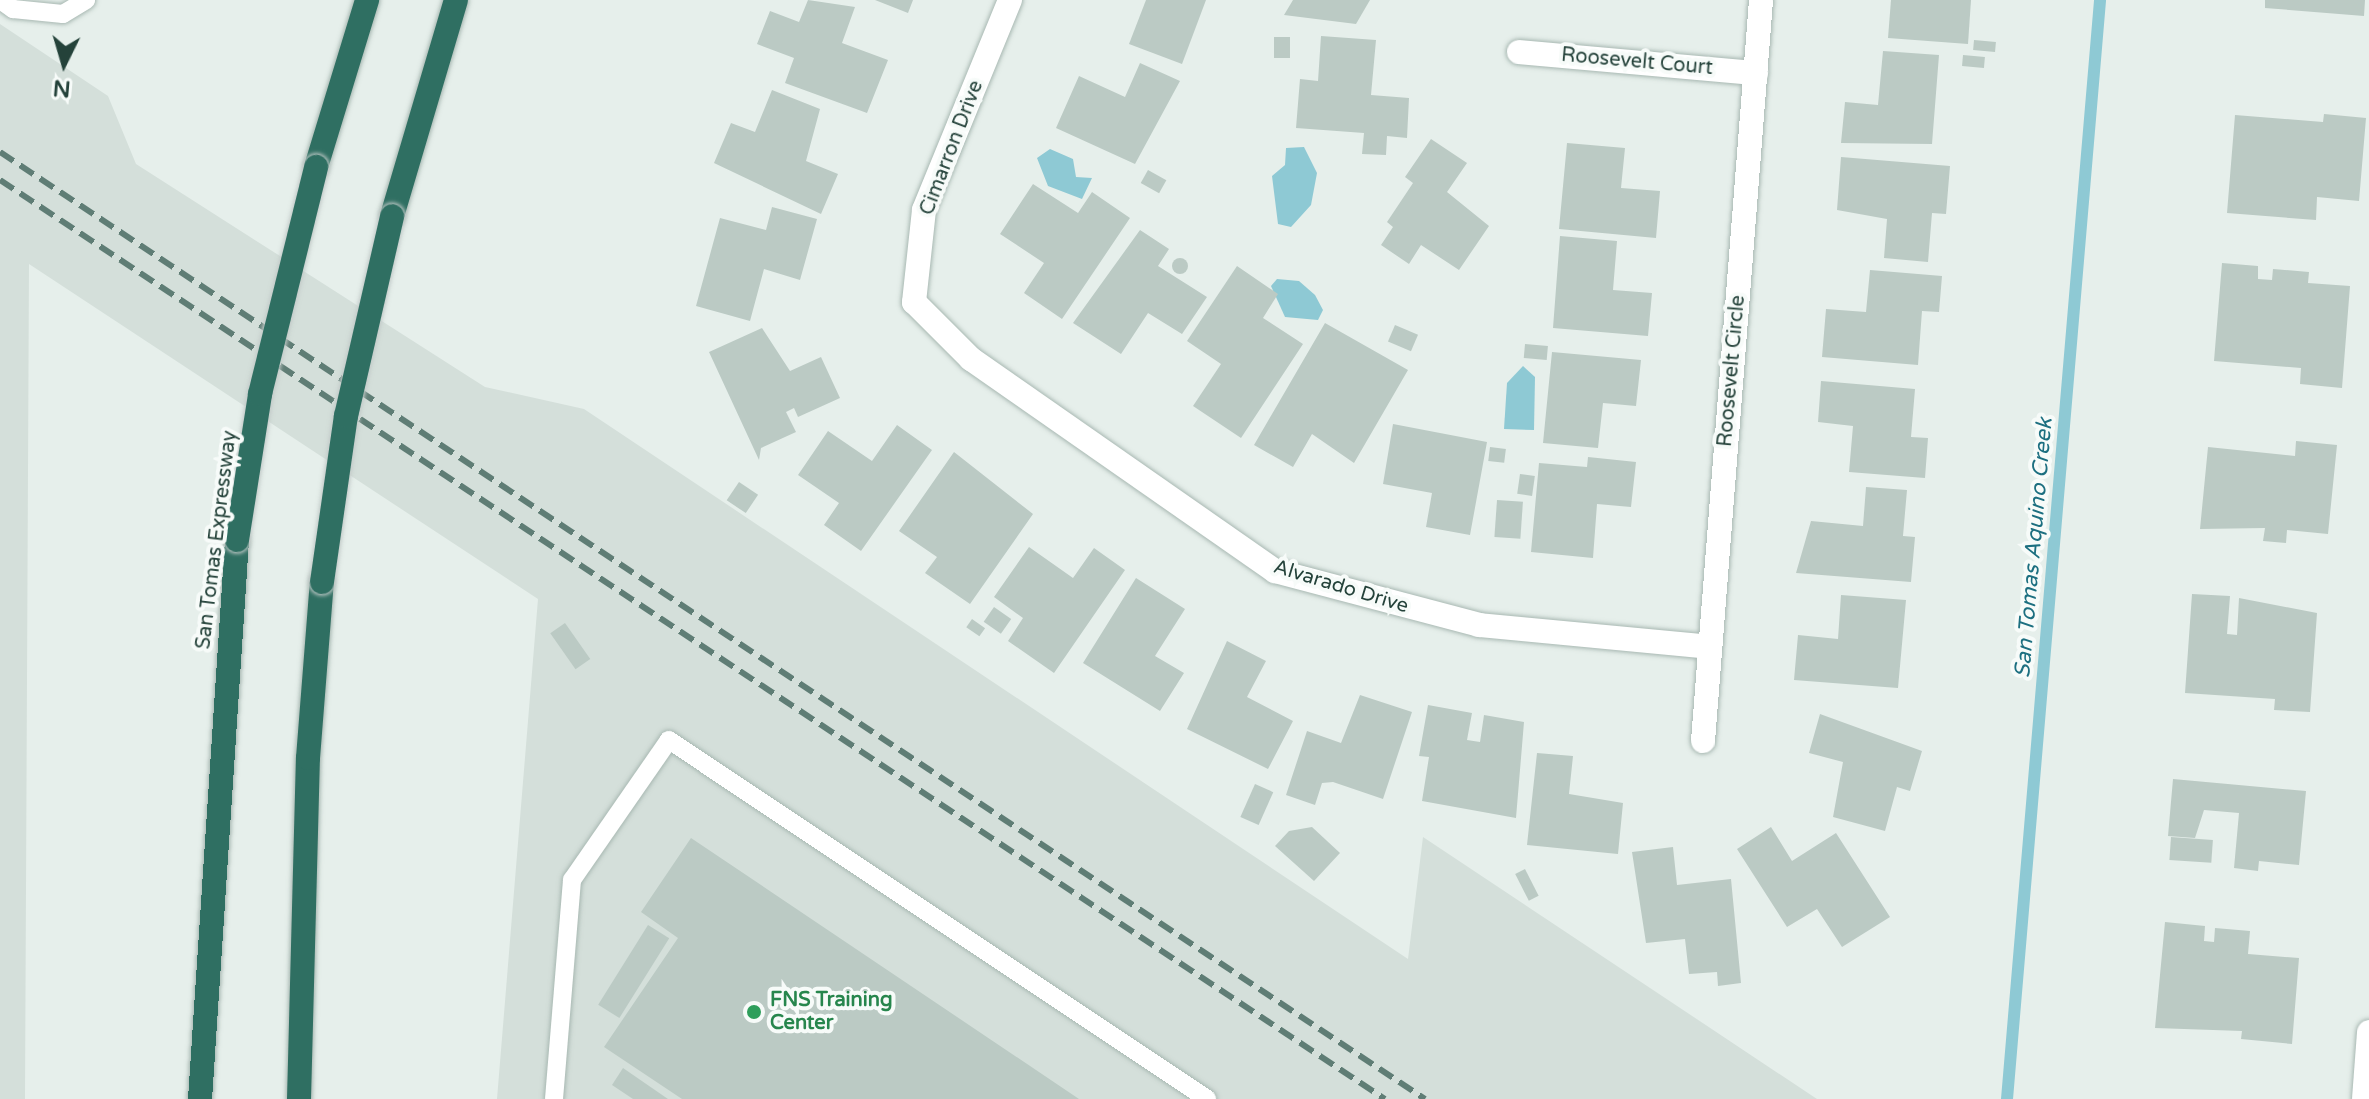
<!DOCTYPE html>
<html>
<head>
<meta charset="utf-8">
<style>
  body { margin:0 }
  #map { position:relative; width:2369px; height:1099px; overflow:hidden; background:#e6efeb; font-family:"Varela Round",sans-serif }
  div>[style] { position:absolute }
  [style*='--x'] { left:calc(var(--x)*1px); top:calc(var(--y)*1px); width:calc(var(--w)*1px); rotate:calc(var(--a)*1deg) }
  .built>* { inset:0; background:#d4dfda }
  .water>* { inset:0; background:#8ec9d4 }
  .stream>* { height:12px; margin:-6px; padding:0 6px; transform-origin:6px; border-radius:6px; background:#8ec9d4 }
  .building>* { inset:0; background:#bbcac4; transform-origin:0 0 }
  .round { border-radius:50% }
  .roads { filter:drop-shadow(0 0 2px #a8b8b2) drop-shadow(0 0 2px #a8b8b2) }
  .lane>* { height:18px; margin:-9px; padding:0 9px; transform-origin:9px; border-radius:9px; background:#fff }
  .street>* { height:24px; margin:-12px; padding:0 12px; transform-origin:12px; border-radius:12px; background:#fff }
  .secondary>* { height:24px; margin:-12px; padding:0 12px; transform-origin:12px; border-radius:12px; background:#fff }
  .highway>* { height:24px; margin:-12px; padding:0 12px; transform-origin:12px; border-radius:12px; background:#2f6f62 }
  .rail>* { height:6px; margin-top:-3px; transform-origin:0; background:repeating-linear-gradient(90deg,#5f7d75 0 16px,transparent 0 24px) }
  .bridges { filter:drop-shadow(0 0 2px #c2cac8) drop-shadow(0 0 2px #c2cac8) }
  .highway-bridge>* { height:24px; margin:-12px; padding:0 12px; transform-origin:12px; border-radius:12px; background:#2f6f62 }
  .dots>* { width:22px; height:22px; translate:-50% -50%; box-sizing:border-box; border:4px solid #f7fbf9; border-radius:50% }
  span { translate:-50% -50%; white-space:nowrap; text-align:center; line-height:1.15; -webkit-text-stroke:8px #f7fbf9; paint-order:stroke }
  .street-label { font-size:20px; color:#24423a }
  .leisure-label { font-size:20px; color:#27864d; font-weight:700 }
  .left { translate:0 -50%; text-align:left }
  .water-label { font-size:22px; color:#1c6f80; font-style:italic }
  .north { position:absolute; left:24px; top:24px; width:80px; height:80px; -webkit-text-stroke:6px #f7fbf9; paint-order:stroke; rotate:185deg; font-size:22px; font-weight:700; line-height:32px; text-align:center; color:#24423a }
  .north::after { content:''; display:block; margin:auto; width:28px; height:36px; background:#24423a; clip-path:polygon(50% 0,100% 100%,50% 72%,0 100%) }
</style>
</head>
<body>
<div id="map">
  <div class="built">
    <i style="clip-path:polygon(0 24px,108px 96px,136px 164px,485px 387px,584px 409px,1408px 959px,1423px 837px,1817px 1099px,497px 1099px,538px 599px,29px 264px,25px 1099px,0 1099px)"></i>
  </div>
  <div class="water">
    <i style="clip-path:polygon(1304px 147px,1317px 173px,1311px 205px,1291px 227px,1278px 224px,1272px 176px,1285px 165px,1286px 148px)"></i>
    <i style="clip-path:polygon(1050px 149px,1073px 159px,1076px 177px,1092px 178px,1082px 199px,1048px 186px,1037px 158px)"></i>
    <i style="clip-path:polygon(1277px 279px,1299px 281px,1315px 295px,1323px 310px,1318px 320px,1285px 317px,1271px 286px)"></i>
    <i style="clip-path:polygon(1523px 366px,1535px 377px,1534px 430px,1504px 429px,1507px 383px)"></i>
  </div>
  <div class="stream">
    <i style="--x:2007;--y:1099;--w:1103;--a:-85.16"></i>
  </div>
  <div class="building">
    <i style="clip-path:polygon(808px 0,855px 7px,842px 43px,888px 60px,867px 113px,785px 83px,794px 58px,757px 44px,770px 11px,799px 22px)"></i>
    <i style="clip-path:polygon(875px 0,913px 0,908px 13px)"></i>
    <i style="clip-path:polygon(1146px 0,1206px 0,1182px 64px,1129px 44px)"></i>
    <i style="clip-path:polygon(1293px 0,1370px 0,1356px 24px,1284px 15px)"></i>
    <i style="clip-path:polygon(1891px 0,1971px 0,1968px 44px,1888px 38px)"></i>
    <i style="clip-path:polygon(2265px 0,2365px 0,2364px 16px,2265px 8px)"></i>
    <i style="clip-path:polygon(1321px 36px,1376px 40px,1371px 95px,1409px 98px,1407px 138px,1387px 136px,1386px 155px,1362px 154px,1364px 133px,1296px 128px,1300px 79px,1318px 81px)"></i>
    <i style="left:1274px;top:37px;width:16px;height:21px"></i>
    <i style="left:1974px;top:40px;width:22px;height:10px;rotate:5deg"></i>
    <i style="clip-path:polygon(1883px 51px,1939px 55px,1932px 144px,1841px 143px,1845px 102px,1878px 105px)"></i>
    <i style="left:1963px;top:55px;width:22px;height:11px;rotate:5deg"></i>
    <i style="clip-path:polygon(1140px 63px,1180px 81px,1135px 164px,1056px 128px,1079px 76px,1125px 97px)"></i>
    <i style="clip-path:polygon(772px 90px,820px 109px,806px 161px,838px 174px,821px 214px,714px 163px,731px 123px,755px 132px)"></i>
    <i style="clip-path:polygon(2324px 114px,2366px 118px,2359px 201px,2317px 197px,2316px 220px,2227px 213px,2235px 115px,2323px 122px)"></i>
    <i style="clip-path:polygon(1431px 139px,1467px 163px,1447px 192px,1489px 226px,1459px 270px,1421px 245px,1409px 264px,1381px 245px,1393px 227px,1387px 222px,1413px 183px,1405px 177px)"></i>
    <i style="clip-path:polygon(1567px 143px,1625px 148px,1621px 188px,1660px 191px,1656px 238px,1559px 229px)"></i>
    <i style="clip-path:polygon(1841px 157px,1950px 166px,1946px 214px,1932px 213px,1928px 262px,1884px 258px,1887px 219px,1837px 210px)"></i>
    <i style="left:1148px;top:170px;width:21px;height:15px;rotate:29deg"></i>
    <i style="clip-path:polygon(1033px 184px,1078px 213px,1092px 192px,1130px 218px,1062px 319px,1024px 293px,1044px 263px,1000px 234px)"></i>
    <i style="clip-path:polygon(772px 207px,817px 219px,800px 280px,764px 269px,750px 321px,696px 306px,720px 218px,766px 230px)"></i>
    <i style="clip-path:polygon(1140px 230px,1169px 249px,1158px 266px,1207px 297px,1182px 334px,1148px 313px,1121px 354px,1073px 323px)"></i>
    <i style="clip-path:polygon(1560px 236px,1617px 241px,1613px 290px,1652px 293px,1648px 336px,1553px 328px)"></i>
    <i class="round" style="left:1172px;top:258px;width:16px;height:16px"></i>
    <i style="clip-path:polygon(2222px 263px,2258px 266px,2258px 279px,2272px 280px,2273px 269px,2309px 272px,2308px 283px,2350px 286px,2342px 388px,2300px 384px,2301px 368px,2214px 361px)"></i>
    <i style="clip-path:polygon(1237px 266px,1278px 294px,1263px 318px,1303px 344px,1241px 438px,1193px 406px,1221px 364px,1187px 341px)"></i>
    <i style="clip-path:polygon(1870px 270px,1942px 276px,1939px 312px,1922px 311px,1918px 365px,1822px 357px,1826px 309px,1866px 312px)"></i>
    <i style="clip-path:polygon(1325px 323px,1408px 370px,1354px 463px,1312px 434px,1293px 467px,1254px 445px)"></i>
    <i style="left:1395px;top:325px;width:25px;height:18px;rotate:23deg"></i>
    <i style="clip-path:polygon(762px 328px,790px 371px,821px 357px,840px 398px,798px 417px,794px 408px,786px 412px,796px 432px,761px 448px,759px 460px,709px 352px)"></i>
    <i style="left:1525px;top:344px;width:23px;height:14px;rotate:5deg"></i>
    <i style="clip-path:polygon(1552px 352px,1641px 360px,1636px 406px,1603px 403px,1598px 448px,1543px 443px)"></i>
    <i style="clip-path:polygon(1821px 381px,1915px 389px,1911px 437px,1928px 438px,1925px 478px,1849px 472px,1853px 426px,1818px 422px)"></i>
    <i style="clip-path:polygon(1393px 424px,1487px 442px,1470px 535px,1426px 527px,1432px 493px,1383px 484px)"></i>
    <i style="clip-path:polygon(897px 425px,932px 450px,861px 551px,824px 525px,839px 503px,798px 475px,828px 431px,872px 461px)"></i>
    <i style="clip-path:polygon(2296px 441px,2337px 445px,2328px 534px,2287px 530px,2286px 543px,2263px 541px,2265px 528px,2200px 529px,2208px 447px,2295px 456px)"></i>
    <i style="left:1490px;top:447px;width:16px;height:14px;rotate:7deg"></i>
    <i style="clip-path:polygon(954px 452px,1033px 514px,970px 604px,925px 573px,937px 557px,899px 531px)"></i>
    <i style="clip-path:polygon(1588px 457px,1636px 462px,1631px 507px,1597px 504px,1593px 558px,1531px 552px,1539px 463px,1587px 467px)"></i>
    <i style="left:1520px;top:474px;width:15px;height:20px;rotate:8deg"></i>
    <i style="left:739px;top:482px;width:23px;height:22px;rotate:34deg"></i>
    <i style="clip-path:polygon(1866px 487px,1907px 490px,1903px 536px,1915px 537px,1911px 582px,1796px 573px,1811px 521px,1863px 526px)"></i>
    <i style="left:1497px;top:500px;width:26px;height:37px;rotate:4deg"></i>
    <i style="clip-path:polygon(1029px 547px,1073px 578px,1094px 548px,1125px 570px,1054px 673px,1008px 641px,1023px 618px,994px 597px)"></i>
    <i style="clip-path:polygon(1136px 578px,1185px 609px,1155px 656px,1184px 673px,1160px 711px,1083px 663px)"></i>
    <i style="clip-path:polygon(2192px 594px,2230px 596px,2227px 634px,2237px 635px,2239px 598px,2317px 613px,2310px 712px,2274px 710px,2275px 699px,2185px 693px)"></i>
    <i style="clip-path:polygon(1841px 595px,1906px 600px,1898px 688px,1794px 680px,1798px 635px,1838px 639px)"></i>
    <i style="left:994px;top:607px;width:21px;height:18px;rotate:35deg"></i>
    <i style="left:972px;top:619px;width:16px;height:10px;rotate:35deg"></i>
    <i style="left:565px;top:623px;width:44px;height:18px;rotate:55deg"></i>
    <i style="clip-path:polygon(1227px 641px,1266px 661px,1247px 697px,1293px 721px,1268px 769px,1187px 729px)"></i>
    <i style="clip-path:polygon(1360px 695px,1412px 712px,1383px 799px,1333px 782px,1322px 783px,1315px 805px,1286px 795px,1307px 731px,1341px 743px)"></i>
    <i style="clip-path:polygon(1428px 705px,1472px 713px,1467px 740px,1480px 742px,1484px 715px,1524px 722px,1516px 818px,1422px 801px,1429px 757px,1419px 756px)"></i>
    <i style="clip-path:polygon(1820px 714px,1922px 751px,1910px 791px,1897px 787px,1885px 831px,1833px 817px,1843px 762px,1809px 753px)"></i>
    <i style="clip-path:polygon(1537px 753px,1573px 756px,1569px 794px,1623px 803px,1618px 854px,1527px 845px)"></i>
    <i style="clip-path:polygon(2173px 779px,2306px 791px,2299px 865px,2259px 861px,2258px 871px,2234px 868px,2239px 813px,2204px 810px,2195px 838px,2168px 836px)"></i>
    <i style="left:1255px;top:784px;width:20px;height:36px;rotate:24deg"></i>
    <i style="clip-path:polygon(1312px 827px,1340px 853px,1314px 881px,1275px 846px,1289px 831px)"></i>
    <i style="clip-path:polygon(1771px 827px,1792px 861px,1836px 833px,1890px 917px,1842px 947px,1817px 909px,1787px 927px,1737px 849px)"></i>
    <i style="left:2171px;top:837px;width:42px;height:23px;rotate:4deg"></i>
    <i style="clip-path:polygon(691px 838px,1079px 1099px,682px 1099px,604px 1047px,678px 938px,641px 912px)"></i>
    <i style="clip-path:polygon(1673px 847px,1677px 885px,1731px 879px,1741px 983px,1718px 986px,1717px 972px,1689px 974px,1685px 939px,1646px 943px,1632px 852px)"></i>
    <i style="left:1525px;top:869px;width:30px;height:11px;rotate:63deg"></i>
    <i style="clip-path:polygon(2165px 922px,2205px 926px,2204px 941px,2214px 942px,2215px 928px,2250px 931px,2248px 954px,2299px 958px,2292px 1044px,2241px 1039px,2242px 1031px,2155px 1028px)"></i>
    <i style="left:648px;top:925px;width:25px;height:94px;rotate:32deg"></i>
    <i style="clip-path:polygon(623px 1068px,668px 1099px,633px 1099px,612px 1085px)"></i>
  </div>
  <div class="roads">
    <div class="lane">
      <i style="--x:0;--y:0;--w:16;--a:35"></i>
      <i style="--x:13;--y:9;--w:50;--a:5.7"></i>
      <i style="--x:63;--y:14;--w:27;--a:-31"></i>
      <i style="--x:554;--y:1099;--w:220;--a:-85.3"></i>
      <i style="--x:572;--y:880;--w:170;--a:-55.3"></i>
      <i style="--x:669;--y:740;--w:647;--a:33.71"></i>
    </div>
    <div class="street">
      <i style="--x:1010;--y:0;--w:227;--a:112.3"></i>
      <i style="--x:924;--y:210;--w:93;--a:96.2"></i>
      <i style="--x:914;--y:302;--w:81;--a:45"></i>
      <i style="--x:971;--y:359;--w:371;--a:34.9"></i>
      <i style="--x:1275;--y:571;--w:211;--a:14.8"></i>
      <i style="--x:1479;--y:625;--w:232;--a:5.4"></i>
      <i style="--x:1519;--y:52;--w:238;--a:5.1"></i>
      <i style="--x:1703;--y:741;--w:743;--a:-85.52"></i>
    </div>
    <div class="secondary">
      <i style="--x:2364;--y:1099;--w:67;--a:-85.7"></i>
    </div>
    <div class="highway">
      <i style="--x:316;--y:167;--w:175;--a:-73"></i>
      <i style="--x:392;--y:216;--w:225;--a:-73.5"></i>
      <i style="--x:200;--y:1099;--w:560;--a:-86.21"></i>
      <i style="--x:299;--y:1099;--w:341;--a:-88.5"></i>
      <i style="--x:308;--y:758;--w:177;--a:-85.5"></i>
    </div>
  </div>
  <div class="rail">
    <i style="--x:0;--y:152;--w:1711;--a:33.61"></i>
    <i style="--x:0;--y:180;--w:1662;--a:33.57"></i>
  </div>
  <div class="bridges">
    <div class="highway-bridge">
      <i style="--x:237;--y:540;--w:148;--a:-81"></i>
      <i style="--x:260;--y:394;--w:234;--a:-76.1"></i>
      <i style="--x:322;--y:582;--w:168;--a:-81.8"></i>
      <i style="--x:346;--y:416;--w:205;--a:-77"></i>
    </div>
  </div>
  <div class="dots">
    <i style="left:754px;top:1012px;background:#2e9e5b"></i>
  </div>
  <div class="street-label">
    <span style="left:1637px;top:62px;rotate:5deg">Roosevelt Court</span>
    <span style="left:952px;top:148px;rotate:-69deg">Cimarron Drive</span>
    <span style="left:1732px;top:371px;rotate:-85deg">Roosevelt Circle</span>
    <span style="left:217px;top:540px;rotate:-83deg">San Tomas Expressway</span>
    <span style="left:1341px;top:587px;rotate:17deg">Alvarado Drive</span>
  </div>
  <div class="leisure-label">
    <span class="left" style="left:770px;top:1012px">FNS Training<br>Center</span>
  </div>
  <div class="water-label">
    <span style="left:2034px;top:548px;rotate:-85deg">San Tomas Aquino Creek</span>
  </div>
  <div class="north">N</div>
</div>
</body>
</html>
